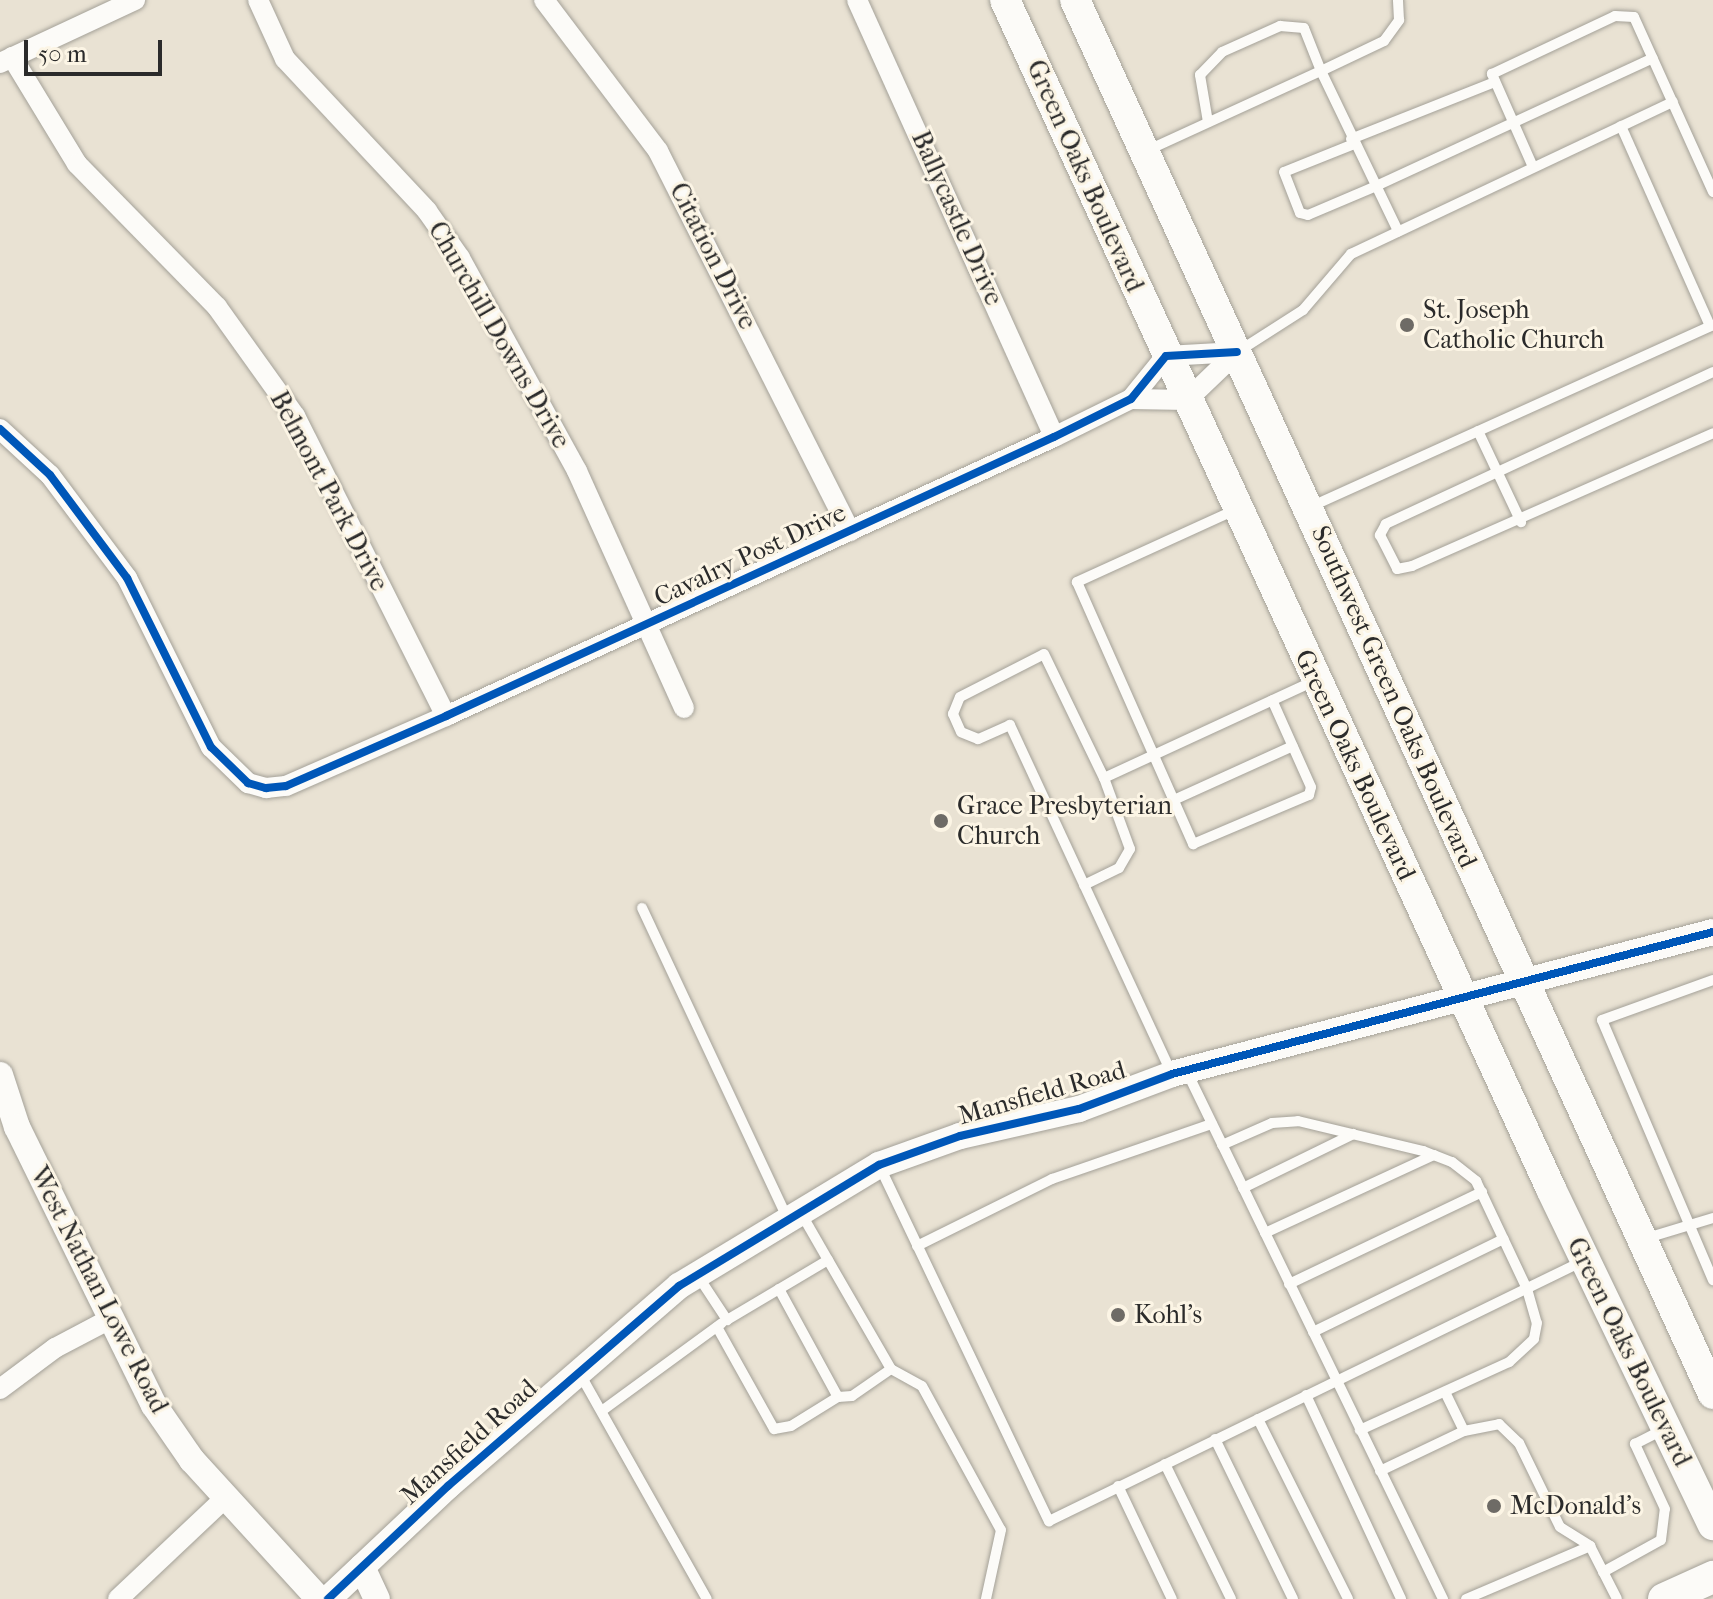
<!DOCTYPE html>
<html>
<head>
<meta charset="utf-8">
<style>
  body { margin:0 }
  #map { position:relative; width:1713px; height:1599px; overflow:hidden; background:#e9e2d3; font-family:"IM FELL French Canon",serif }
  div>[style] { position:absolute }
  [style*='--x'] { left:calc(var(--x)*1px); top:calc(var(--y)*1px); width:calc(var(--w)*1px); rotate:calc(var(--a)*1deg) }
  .roads { filter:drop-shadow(0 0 2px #a4a198) drop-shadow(0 0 2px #a4a198) }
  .service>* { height:10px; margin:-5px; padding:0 5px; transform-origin:5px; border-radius:5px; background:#fcfbf8 }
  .minor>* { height:20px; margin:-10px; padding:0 10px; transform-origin:10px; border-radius:10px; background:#fcfbf8 }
  .tertiary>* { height:26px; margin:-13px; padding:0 13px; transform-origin:13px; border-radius:13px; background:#fcfbf8 }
  .secondary>* { height:30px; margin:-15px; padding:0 15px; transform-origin:15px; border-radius:15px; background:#fcfbf8 }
  .primary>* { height:32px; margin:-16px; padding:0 16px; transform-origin:16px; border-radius:16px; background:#fcfbf8 }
  .cycleway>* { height:8px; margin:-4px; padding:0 4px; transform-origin:4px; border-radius:4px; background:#0057b8 }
  .dots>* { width:22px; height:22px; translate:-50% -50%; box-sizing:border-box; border:4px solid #fcf5e5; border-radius:50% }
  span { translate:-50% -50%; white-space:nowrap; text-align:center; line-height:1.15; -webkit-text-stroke:6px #fcf5e5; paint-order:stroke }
  .street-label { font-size:26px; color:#2b2b2b }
  .poi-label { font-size:26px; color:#2b2b2b }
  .left { translate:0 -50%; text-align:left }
  .scale { position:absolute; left:24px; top:40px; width:138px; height:36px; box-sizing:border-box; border:4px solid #2b2b2b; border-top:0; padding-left:10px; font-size:24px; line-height:28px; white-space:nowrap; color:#2b2b2b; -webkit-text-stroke:6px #fcf5e5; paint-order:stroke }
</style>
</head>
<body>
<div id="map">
  <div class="roads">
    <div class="service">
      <i style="--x:1208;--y:122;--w:48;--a:-99.7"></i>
      <i style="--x:1200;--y:75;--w:32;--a:-46"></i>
      <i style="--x:1222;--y:52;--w:64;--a:-24.1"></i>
      <i style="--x:1280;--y:26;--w:24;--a:5"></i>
      <i style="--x:1304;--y:28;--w:46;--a:68.4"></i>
      <i style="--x:1321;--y:71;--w:70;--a:-25.5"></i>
      <i style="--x:1384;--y:41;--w:26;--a:-54"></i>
      <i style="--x:1399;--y:20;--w:20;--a:-93"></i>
      <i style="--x:1621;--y:126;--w:219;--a:66"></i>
      <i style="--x:1351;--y:139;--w:155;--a:-21.6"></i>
      <i style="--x:1354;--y:144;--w:75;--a:158.2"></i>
      <i style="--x:1284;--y:172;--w:44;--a:68.7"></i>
      <i style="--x:1300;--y:213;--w:8;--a:14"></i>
      <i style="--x:1308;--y:215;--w:72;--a:-23"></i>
      <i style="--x:1374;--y:187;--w:307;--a:-24.8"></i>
      <i style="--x:1146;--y:151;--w:192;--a:-24.6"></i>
      <i style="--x:1321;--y:71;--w:178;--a:64.3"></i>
      <i style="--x:1533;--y:167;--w:102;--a:-113.8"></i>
      <i style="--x:1492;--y:74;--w:136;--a:-25.2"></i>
      <i style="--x:1615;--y:16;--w:19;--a:3"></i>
      <i style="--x:1634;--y:17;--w:192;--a:65.7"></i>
      <i style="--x:1239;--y:351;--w:76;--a:-32.6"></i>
      <i style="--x:1303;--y:310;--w:74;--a:-49.4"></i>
      <i style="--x:1351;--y:254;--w:356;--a:-25.3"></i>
      <i style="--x:1713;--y:372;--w:361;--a:155.1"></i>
      <i style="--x:1386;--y:524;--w:13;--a:119"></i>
      <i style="--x:1380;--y:535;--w:38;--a:63"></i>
      <i style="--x:1397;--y:569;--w:15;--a:-11"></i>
      <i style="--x:1412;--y:566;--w:329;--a:-23.8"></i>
      <i style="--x:1478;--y:431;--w:101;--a:64.7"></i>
      <i style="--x:1310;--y:507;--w:442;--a:-24.3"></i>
      <i style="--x:1235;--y:510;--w:174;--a:155.5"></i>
      <i style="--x:1077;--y:582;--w:287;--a:66.1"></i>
      <i style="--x:1193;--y:844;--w:126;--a:-22.9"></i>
      <i style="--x:1309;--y:795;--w:8;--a:-76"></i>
      <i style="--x:1311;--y:787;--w:95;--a:-114.1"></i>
      <i style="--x:1176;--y:799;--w:128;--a:-24.4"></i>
      <i style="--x:1084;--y:885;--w:39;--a:-26"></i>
      <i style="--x:1119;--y:868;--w:22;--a:-60"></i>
      <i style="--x:1130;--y:849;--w:76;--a:-110.1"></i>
      <i style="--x:642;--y:908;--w:342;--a:64.9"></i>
      <i style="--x:1713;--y:980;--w:118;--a:160.2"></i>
      <i style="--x:1602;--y:1020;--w:283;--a:66.9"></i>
      <i style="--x:1187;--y:1072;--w:586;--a:64.09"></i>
      <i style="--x:1172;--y:1074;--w:385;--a:-114.9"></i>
      <i style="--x:1010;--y:725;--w:35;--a:156"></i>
      <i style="--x:978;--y:739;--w:18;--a:-158"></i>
      <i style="--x:961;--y:732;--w:20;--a:-114"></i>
      <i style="--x:953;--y:714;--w:18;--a:-68"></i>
      <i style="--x:960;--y:697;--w:94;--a:-27.1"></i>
      <i style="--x:1044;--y:654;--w:138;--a:64.2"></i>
      <i style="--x:1104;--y:778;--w:231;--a:-24.8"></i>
      <i style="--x:1222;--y:1145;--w:55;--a:-23.7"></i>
      <i style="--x:1272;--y:1123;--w:26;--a:-4"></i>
      <i style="--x:1298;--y:1121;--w:129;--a:13.5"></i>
      <i style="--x:1423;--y:1151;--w:31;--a:21"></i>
      <i style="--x:1452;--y:1162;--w:31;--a:38"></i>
      <i style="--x:1476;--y:1181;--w:119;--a:64.7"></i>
      <i style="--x:1527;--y:1289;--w:35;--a:74"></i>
      <i style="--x:1537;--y:1323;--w:16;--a:101"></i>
      <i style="--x:1534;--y:1339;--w:34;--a:137"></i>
      <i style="--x:1509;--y:1362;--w:164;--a:155.5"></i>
      <i style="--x:879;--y:1165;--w:395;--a:64.5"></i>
      <i style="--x:1049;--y:1521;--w:594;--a:-25.96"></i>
      <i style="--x:1243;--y:1188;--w:123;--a:-26.1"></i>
      <i style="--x:801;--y:1213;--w:54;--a:60.1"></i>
      <i style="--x:1265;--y:1233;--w:186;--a:-24.8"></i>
      <i style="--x:1647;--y:1238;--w:69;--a:-16.9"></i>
      <i style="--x:917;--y:1246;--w:151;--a:-26.4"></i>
      <i style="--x:1052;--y:1179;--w:169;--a:-19"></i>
      <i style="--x:698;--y:1276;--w:53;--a:56.6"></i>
      <i style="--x:727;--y:1320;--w:117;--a:-30.7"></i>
      <i style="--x:828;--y:1260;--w:126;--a:60"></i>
      <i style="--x:891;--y:1369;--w:35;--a:29"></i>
      <i style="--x:922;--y:1386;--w:164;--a:61.3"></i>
      <i style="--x:1001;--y:1530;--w:71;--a:102.3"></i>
      <i style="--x:1289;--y:1284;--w:214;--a:-25.5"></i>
      <i style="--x:779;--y:1289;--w:123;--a:61.4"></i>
      <i style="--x:838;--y:1397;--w:14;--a:-4"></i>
      <i style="--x:852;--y:1396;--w:47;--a:-34.7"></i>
      <i style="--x:717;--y:1327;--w:117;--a:60.8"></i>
      <i style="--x:774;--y:1429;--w:17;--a:-10"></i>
      <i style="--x:791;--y:1426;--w:55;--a:-31.7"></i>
      <i style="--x:1313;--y:1332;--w:212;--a:-26"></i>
      <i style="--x:580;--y:1374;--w:258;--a:60.6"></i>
      <i style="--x:1445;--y:1392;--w:43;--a:64"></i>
      <i style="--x:1306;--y:1395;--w:225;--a:65"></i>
      <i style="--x:603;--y:1410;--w:147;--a:-36.2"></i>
      <i style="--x:1258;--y:1419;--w:201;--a:63.4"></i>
      <i style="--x:1215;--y:1439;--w:178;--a:64"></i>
      <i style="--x:1165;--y:1464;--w:150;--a:63.9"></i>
      <i style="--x:1380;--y:1471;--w:93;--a:-25.5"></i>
      <i style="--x:1464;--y:1431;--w:36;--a:-11"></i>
      <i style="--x:1499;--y:1424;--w:28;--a:44"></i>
      <i style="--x:1519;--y:1443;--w:93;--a:64"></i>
      <i style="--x:1560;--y:1527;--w:36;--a:32"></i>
      <i style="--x:1118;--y:1486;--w:125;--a:64.5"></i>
      <i style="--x:1603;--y:1572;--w:66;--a:-28.9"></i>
      <i style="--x:1661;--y:1540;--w:31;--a:-83"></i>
      <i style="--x:1665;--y:1509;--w:72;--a:-114.8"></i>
      <i style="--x:1635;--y:1444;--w:33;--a:-27"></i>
      <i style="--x:1466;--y:1599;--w:135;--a:-23.1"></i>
      <i style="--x:1590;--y:1546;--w:59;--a:63"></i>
    </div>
    <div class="minor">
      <i style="--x:258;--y:0;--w:65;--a:65.4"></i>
      <i style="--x:285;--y:59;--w:208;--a:46.9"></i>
      <i style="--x:427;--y:211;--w:57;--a:54.9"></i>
      <i style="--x:460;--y:258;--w:243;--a:61.2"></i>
      <i style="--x:577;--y:471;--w:260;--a:65.7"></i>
      <i style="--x:544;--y:0;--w:189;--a:52.9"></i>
      <i style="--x:658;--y:151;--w:426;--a:63.2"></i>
      <i style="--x:857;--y:0;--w:479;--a:65.7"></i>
      <i style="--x:12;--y:57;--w:125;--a:58.7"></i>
      <i style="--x:77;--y:164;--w:200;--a:45.6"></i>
      <i style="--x:217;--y:307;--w:134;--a:54.4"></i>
      <i style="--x:295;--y:416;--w:336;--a:63.3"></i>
      <i style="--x:0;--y:63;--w:149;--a:-25"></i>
      <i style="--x:1131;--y:399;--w:56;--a:1"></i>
      <i style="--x:1187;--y:400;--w:69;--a:-43.8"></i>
      <i style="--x:0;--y:429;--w:68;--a:42.6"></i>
      <i style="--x:50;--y:475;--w:129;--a:53.2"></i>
      <i style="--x:127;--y:578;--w:189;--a:63.6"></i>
      <i style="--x:211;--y:747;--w:52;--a:44.2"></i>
      <i style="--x:248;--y:783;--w:19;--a:16"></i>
      <i style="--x:266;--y:788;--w:20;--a:-6"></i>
      <i style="--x:286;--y:786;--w:175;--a:-23.6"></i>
      <i style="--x:446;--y:716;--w:669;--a:-24.65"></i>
      <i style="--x:1054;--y:437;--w:86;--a:-26.3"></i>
      <i style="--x:1131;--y:399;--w:55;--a:-50.9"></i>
      <i style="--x:1166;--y:356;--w:71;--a:-3.2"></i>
      <i style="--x:0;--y:1389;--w:69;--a:-36.7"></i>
      <i style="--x:55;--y:1348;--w:62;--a:-27.8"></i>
      <i style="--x:118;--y:1599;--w:147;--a:-43.3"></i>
    </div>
    <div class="tertiary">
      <i style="--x:0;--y:1075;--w:55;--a:71.9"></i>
      <i style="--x:17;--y:1127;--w:310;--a:63.8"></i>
      <i style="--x:154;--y:1405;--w:67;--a:55.4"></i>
      <i style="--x:192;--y:1460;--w:188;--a:47.6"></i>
      <i style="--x:362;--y:1567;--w:35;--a:65"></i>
      <i style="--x:328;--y:1599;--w:165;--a:-43.3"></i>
      <i style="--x:448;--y:1486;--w:306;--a:-40.9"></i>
      <i style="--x:679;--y:1286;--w:234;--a:-31.2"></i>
      <i style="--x:879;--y:1165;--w:86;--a:-19.7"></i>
      <i style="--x:960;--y:1136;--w:122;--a:-12.8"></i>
      <i style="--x:1079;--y:1109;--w:99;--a:-20.6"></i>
      <i style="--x:1172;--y:1074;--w:559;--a:-14.71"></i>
    </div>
    <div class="secondary">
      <i style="--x:1005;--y:0;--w:1308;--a:65.33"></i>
      <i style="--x:1551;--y:1189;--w:373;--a:64.3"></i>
      <i style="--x:1075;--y:0;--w:1533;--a:65.41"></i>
    </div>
    <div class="primary">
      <i style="--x:1664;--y:1599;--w:54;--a:-24.2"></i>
    </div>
  </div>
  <div class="cycleway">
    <i style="--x:0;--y:429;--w:68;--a:42.6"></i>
    <i style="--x:50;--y:475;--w:129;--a:53.2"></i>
    <i style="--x:127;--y:578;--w:189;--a:63.6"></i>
    <i style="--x:211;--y:747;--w:52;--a:44.2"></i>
    <i style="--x:248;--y:783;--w:19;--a:16"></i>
    <i style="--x:266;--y:788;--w:20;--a:-6"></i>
    <i style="--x:286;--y:786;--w:175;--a:-23.6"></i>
    <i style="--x:446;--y:716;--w:669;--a:-24.65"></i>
    <i style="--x:1054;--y:437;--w:86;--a:-26.3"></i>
    <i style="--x:1131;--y:399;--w:55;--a:-50.9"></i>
    <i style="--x:1166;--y:356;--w:71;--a:-3.2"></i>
    <i style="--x:328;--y:1599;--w:165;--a:-43.3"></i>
    <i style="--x:448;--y:1486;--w:306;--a:-40.9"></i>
    <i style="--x:679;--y:1286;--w:234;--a:-31.2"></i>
    <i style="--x:879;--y:1165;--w:86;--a:-19.7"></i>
    <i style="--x:960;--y:1136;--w:122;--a:-12.8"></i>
    <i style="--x:1079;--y:1109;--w:99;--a:-20.6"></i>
    <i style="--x:1172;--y:1074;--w:559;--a:-14.71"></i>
  </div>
  <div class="dots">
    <i style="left:1407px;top:325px;background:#6e6b66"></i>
    <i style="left:941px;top:821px;background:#6e6b66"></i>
    <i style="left:1118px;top:1315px;background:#6e6b66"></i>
    <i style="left:1494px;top:1506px;background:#6e6b66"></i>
  </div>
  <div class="street-label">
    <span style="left:1085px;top:176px;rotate:66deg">Green Oaks Boulevard</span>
    <span style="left:957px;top:218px;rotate:66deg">Ballycastle Drive</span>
    <span style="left:713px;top:256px;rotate:63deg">Citation Drive</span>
    <span style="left:499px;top:335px;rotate:60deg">Churchill Downs Drive</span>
    <span style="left:329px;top:491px;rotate:62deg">Belmont Park Drive</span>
    <span style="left:750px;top:555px;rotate:-25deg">Cavalry Post Drive</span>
    <span style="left:1394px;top:697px;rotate:66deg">Southwest Green Oaks Boulevard</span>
    <span style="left:1355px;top:765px;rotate:65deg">Green Oaks Boulevard</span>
    <span style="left:1042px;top:1093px;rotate:-16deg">Mansfield Road</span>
    <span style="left:99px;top:1290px;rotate:63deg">West Nathan Lowe Road</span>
    <span style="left:1629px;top:1352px;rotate:64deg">Green Oaks Boulevard</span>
    <span style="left:469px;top:1442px;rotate:-42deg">Mansfield Road</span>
  </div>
  <div class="poi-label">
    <span class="left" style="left:1423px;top:325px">St. Joseph<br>Catholic Church</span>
    <span class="left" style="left:957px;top:821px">Grace Presbyterian<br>Church</span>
    <span class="left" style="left:1134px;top:1315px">Kohl's</span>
    <span class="left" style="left:1510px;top:1506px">McDonald's</span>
  </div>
  <div class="scale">50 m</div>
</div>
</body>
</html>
